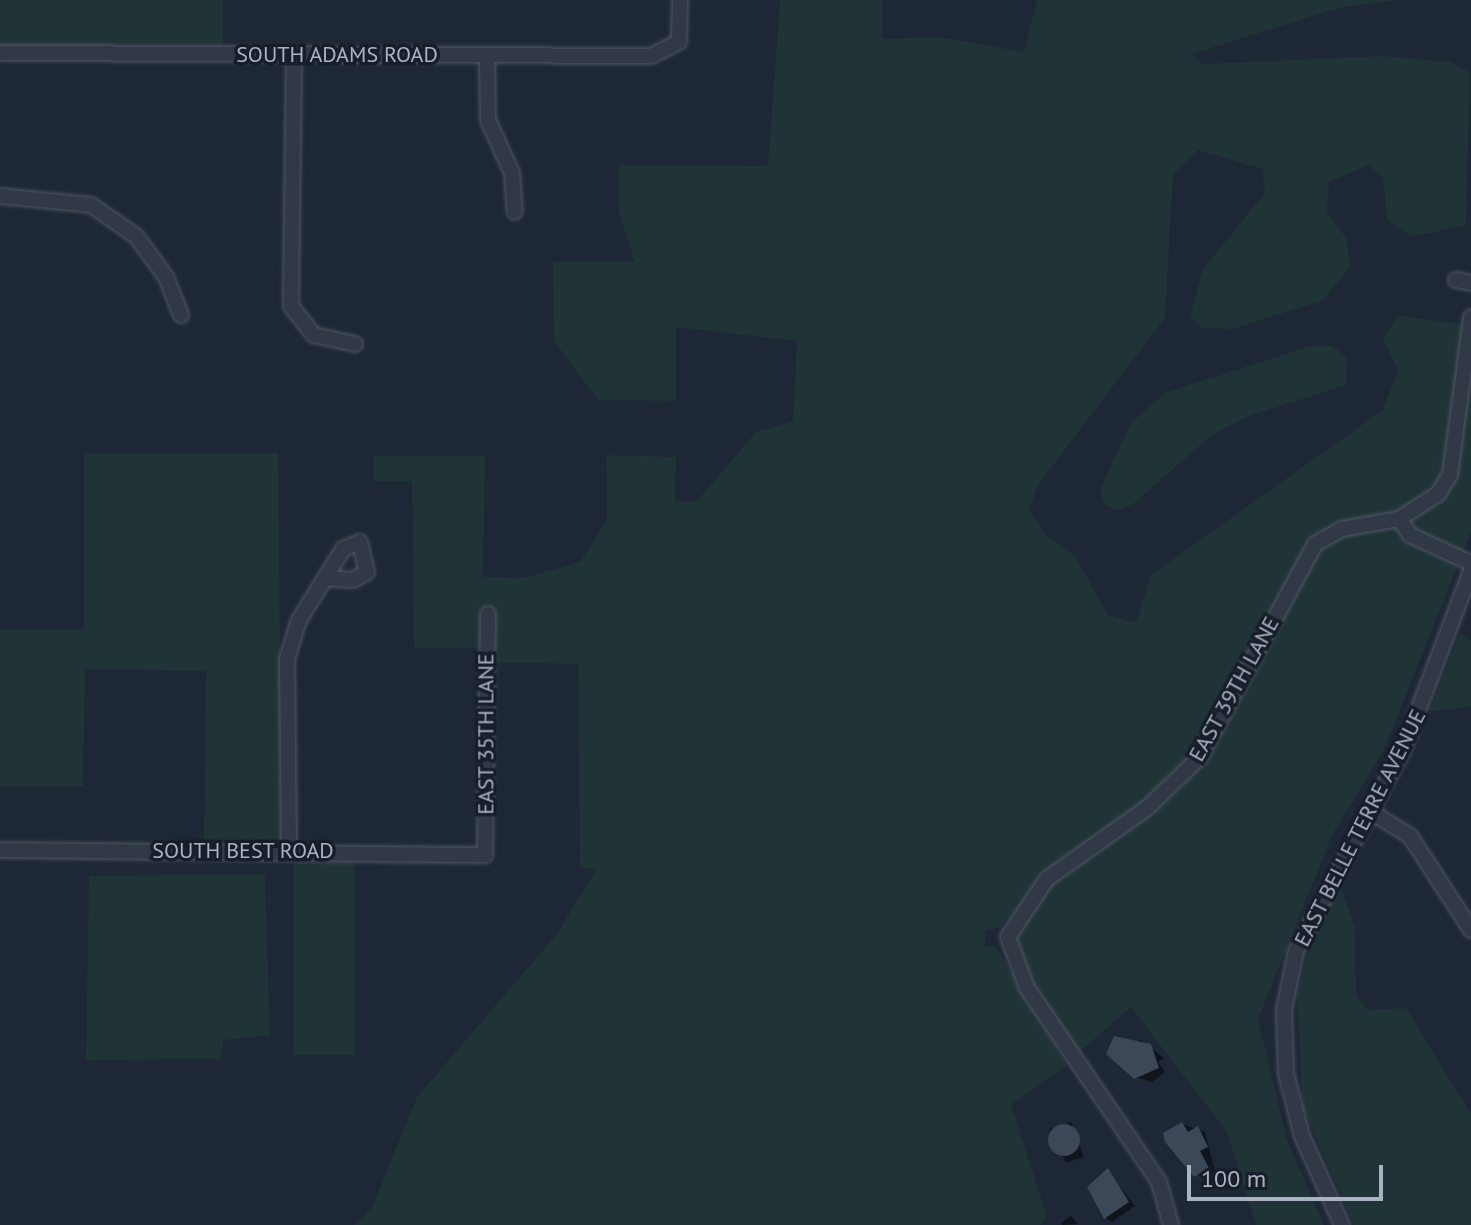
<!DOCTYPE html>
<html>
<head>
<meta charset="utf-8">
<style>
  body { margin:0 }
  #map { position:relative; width:1471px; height:1225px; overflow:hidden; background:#1e2735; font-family:"PT Sans",sans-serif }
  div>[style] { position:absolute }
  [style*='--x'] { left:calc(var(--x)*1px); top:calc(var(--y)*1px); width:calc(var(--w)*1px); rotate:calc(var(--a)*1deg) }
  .green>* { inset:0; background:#203336; transform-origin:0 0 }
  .shadow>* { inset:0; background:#0007 }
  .building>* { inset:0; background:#3c4758 }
  .round { border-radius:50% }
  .roads { filter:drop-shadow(0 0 2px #4f5664) drop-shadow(0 0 2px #4f5664) }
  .minor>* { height:14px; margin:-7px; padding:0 7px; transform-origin:7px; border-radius:7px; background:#313946 }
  span { translate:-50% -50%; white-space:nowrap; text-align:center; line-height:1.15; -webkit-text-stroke:7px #171e2a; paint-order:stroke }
  .street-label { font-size:22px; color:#abb3c3 }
  .scale { position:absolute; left:1187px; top:1165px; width:196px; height:36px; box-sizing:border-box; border:4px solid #abb3c3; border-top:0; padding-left:10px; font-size:24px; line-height:28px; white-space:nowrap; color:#abb3c3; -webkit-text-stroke:6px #171e2a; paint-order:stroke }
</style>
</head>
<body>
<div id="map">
  <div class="green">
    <i style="left:0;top:0;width:223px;height:47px"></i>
    <i style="clip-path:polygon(780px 0,882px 0,882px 39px,940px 37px,1024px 52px,1037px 0,1400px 0,1343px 7px,1191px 54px,1203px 64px,1383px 56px,1452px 62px,1470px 73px,1466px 225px,1412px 237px,1387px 220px,1383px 178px,1368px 165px,1329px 182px,1327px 212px,1347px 239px,1350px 266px,1324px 300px,1232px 329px,1202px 328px,1190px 316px,1203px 269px,1265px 193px,1262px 169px,1198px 150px,1173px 174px,1165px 318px,1038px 485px,1029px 510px,1045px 534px,1075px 556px,1108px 615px,1136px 623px,1151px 575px,1383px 410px,1398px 370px,1383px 339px,1398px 315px,1471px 326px,1471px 532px,1384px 750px,1332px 835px,1258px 1019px,1287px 1140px,1324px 1225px,1256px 1225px,1227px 1132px,1131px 1007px,1078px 1053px,1019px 963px,1015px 944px,1025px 918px,1017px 909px,1001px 927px,985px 931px,985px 946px,996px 947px,1067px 1065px,1011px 1105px,1047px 1216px,1040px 1225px,354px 1225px,372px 1208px,417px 1097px,556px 935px,597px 869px,580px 868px,578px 664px,482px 662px,481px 648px,414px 648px,412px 481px,374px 481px,374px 456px,485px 456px,483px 577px,523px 578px,580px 562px,607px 520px,606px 455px,676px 457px,675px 501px,696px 502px,756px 432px,793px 421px,797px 341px,676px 327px,676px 401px,598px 400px,554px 341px,553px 262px,635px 262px,619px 212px,619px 165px,768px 166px)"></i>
    <i style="clip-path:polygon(1310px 346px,1332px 346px,1347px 357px,1346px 385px,1249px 416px,1212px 435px,1132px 505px,1116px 510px,1104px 504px,1100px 489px,1131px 423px,1165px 393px)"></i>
    <i style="clip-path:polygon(84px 453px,278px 453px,282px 843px,204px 841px,206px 671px,85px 669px,83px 786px,0 786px,0 629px,84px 629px)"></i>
    <i style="clip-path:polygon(1460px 633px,1471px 641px,1471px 707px,1430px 711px)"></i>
    <i style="left:294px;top:863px;width:61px;height:192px"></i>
    <i style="clip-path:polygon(265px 874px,270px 1035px,223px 1040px,221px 1059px,86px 1060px,89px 876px)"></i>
    <i style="clip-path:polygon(1340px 884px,1355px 927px,1356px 996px,1368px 1010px,1406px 1008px,1471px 1114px,1471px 1225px,1354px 1225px,1303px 1107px,1297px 997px,1310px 943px)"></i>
  </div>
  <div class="shadow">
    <i style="clip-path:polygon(1140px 1040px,1164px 1058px,1158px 1062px,1165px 1072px,1152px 1082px,1135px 1077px,1132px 1046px)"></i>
    <i style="clip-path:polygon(1071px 1122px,1084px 1157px,1066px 1163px,1050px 1129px)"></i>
    <i style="clip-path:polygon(1182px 1124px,1205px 1132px,1215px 1172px,1203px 1179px)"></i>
    <i style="clip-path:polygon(1108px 1171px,1135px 1206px,1112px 1222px,1106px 1218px)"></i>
    <i style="clip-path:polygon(1071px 1216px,1078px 1224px,1062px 1225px,1061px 1223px)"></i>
  </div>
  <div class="building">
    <i style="clip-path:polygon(1114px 1036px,1151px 1044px,1159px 1068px,1134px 1079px,1106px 1054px)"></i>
    <i style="clip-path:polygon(1182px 1122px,1188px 1132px,1198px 1126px,1208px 1147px,1200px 1151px,1209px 1168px,1194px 1177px,1165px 1142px,1163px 1133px)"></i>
    <i class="round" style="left:1048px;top:1124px;width:32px;height:32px"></i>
    <i style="clip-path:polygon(1108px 1168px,1129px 1202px,1104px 1219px,1087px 1187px)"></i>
  </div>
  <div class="roads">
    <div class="minor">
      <i style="--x:0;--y:53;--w:651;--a:0.26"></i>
      <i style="--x:651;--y:56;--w:31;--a:-27"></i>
      <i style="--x:679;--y:42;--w:42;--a:-88.6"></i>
      <i style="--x:294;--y:55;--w:251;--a:90.7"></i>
      <i style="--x:291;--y:306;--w:37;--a:52"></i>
      <i style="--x:314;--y:335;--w:42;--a:12.4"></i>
      <i style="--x:487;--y:56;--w:64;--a:89.1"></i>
      <i style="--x:488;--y:120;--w:58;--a:65.6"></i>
      <i style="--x:512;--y:173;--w:39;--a:86"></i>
      <i style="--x:0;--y:196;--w:91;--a:5.6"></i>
      <i style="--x:91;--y:205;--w:55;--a:34.6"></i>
      <i style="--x:136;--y:236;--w:51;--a:53.8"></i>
      <i style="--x:166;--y:277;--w:41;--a:68.5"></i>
      <i style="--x:1456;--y:280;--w:15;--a:11"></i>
      <i style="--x:1399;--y:519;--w:19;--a:55"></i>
      <i style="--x:1410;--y:535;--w:67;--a:24.7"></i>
      <i style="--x:1371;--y:812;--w:46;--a:31.6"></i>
      <i style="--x:1410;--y:836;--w:112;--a:57"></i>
      <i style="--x:0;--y:850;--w:485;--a:0.6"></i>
      <i style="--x:485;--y:855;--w:241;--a:-89.3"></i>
      <i style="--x:289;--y:851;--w:192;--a:-90.6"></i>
      <i style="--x:287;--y:659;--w:39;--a:-73"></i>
      <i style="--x:298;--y:622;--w:86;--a:-58.3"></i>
      <i style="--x:343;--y:549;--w:18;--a:-22"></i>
      <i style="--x:360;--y:542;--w:31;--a:77"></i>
      <i style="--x:367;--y:572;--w:16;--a:150"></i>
      <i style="--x:353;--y:580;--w:26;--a:-176"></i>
      <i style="--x:1171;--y:1225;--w:45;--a:-105.6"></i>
      <i style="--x:1159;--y:1182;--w:235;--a:-124.2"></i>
      <i style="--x:1027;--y:988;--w:54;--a:-110.4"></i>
      <i style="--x:1008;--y:937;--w:70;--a:-56.1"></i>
      <i style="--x:1047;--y:879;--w:123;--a:-35.4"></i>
      <i style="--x:1147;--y:808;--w:74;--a:-43.9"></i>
      <i style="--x:1200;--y:757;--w:242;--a:-61.6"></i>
      <i style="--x:1315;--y:544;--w:31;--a:-29"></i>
      <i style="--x:1342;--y:529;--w:58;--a:-10"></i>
      <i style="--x:1399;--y:519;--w:46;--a:-32.7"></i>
      <i style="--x:1438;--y:494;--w:22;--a:-58"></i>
      <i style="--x:1450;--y:475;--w:159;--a:-82.4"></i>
      <i style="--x:1342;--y:1225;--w:98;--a:-114.2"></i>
      <i style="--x:1302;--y:1136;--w:65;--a:-104.3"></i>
      <i style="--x:1286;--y:1073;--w:63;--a:-91.8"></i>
      <i style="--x:1284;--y:1010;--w:60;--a:-78.5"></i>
      <i style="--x:1296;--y:951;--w:228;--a:-62"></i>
      <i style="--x:1403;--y:750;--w:191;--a:-69.2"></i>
    </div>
  </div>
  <div class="street-label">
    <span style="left:337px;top:55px">SOUTH ADAMS ROAD</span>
    <span style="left:1234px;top:689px;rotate:-61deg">EAST 39TH LANE</span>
    <span style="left:486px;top:734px;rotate:-90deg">EAST 35TH LANE</span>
    <span style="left:1360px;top:828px;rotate:-63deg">EAST BELLE TERRE AVENUE</span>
    <span style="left:243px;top:851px">SOUTH BEST ROAD</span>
  </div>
  <div class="scale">100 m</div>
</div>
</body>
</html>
